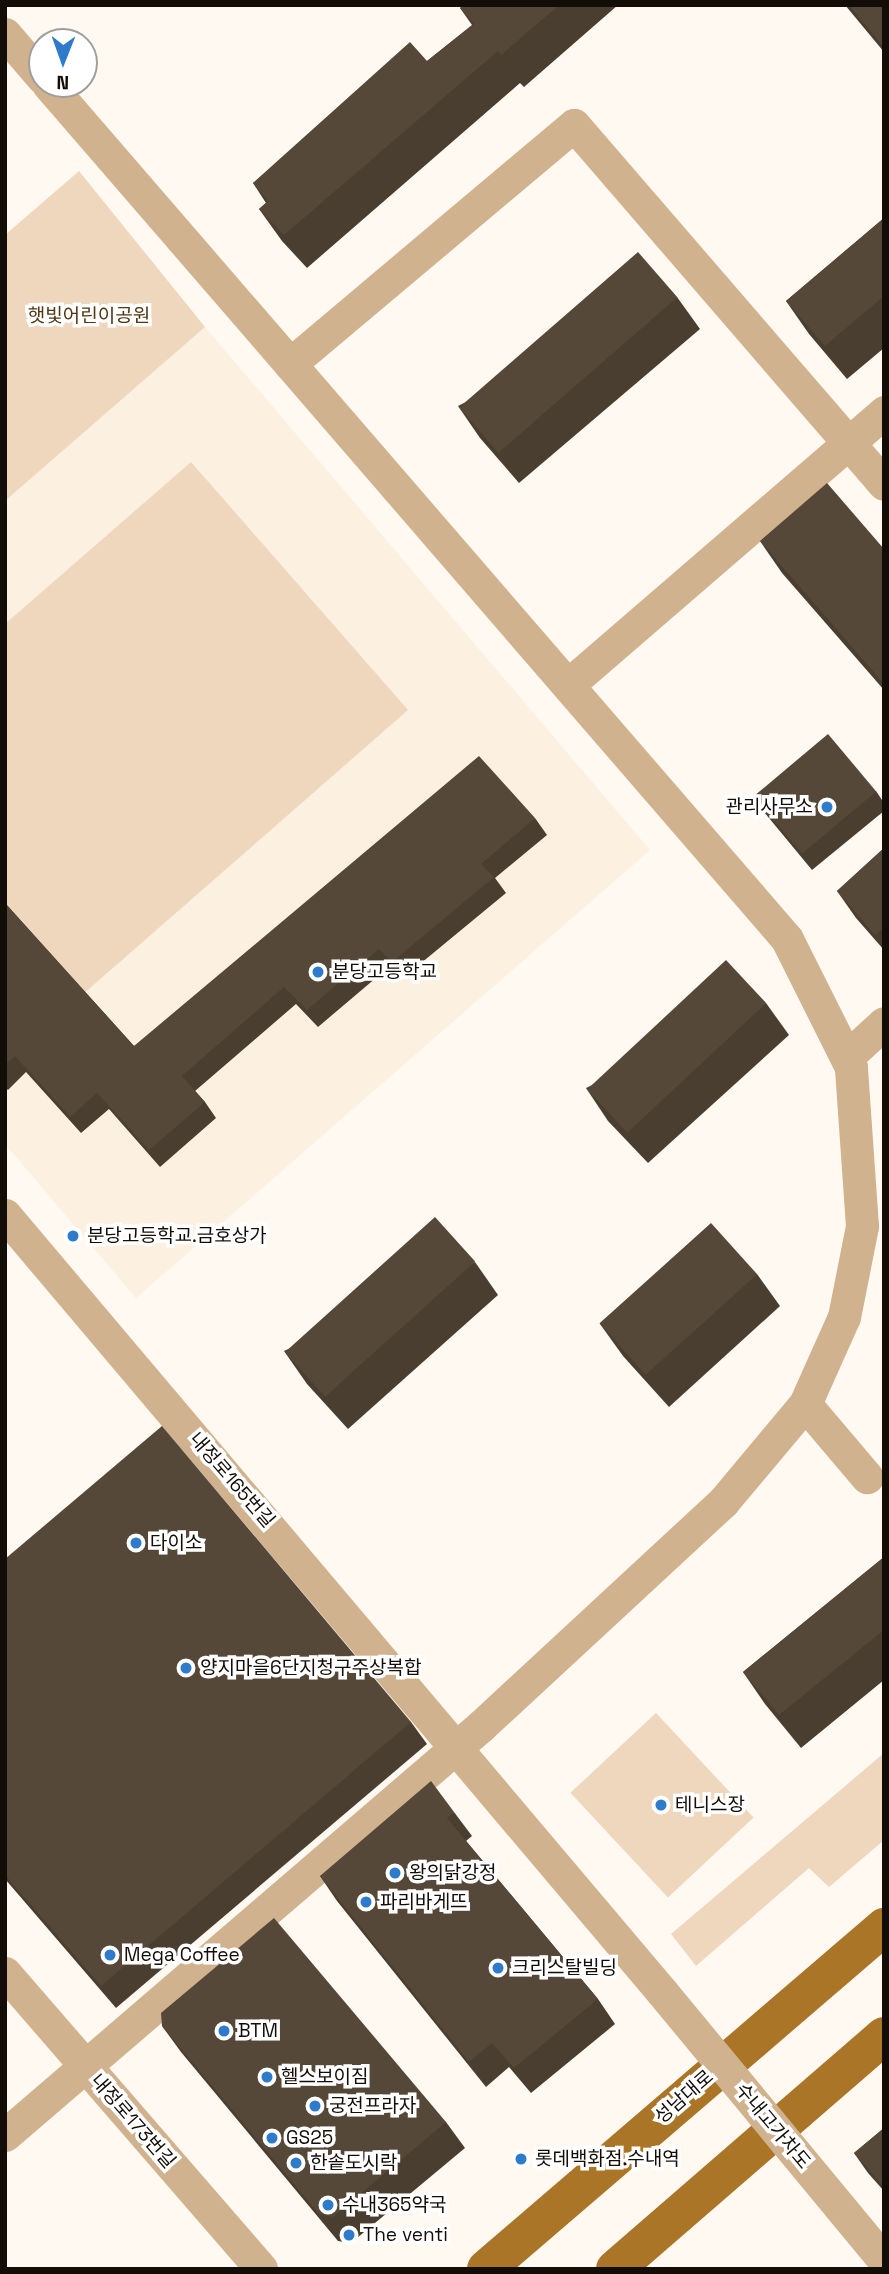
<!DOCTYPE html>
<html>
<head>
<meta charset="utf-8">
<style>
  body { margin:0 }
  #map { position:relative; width:889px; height:2274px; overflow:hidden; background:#fff9f1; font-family:"Space Grotesk","Noto Sans KR",sans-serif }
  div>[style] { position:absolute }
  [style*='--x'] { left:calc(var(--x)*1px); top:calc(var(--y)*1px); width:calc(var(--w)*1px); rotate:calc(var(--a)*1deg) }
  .built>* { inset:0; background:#fcf0e0 }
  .green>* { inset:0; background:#eed7bc; transform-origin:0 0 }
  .minor>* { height:33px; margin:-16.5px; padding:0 16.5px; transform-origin:16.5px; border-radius:16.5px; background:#d0b38e }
  .primary>* { height:38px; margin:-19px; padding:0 19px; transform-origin:19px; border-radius:19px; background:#aa7527 }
  .minor-bridge>* { height:33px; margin:-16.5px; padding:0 16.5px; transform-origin:16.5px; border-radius:16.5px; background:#d0b38e }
  .wall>* { inset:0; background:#493e30 }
  .building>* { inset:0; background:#554838; transform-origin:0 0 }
  .dots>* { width:19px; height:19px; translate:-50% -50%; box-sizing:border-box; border:4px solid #fff; border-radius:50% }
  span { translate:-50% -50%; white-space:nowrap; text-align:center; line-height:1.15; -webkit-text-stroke:7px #fff; paint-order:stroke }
  .park-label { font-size:19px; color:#503713 }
  .poi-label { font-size:19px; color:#120d07 }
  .right { translate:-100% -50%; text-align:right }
  .left { translate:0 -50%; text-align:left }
  .street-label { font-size:19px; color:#120d07 }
  .frame { position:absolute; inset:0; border:7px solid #120d07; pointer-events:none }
  .north { position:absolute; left:28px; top:28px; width:70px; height:70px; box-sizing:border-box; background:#fff; border:2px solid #a09e9c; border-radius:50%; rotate:181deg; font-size:19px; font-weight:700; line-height:28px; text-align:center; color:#120d07 }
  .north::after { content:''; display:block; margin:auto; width:24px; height:32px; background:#2f7bcb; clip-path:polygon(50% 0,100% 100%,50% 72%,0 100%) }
</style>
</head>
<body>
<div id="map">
  <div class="built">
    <i style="clip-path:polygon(205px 327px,650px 850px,136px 1298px,5px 1144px,5px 501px)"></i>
  </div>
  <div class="green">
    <i style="clip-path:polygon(79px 171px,205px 327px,5px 501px,5px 235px)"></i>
    <i style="clip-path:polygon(191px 462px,408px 710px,82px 995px,5px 907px,5px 624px)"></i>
    <i style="left:656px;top:1713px;width:143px;height:117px;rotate:47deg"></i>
    <i style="clip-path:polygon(884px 1753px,884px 1840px,829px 1887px,809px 1868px,696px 1966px,671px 1934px)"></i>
  </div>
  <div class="minor">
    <i style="--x:5;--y:34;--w:57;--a:49.3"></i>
    <i style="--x:290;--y:364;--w:371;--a:-40.1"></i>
    <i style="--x:574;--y:125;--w:474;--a:49.2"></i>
    <i style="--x:568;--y:685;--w:418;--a:-40.8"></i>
    <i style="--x:847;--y:1057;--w:50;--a:-42.6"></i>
    <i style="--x:5;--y:1215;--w:1018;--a:49.78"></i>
    <i style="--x:805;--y:1404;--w:96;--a:49.7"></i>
    <i style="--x:5;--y:1973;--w:391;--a:49.1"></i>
    <i style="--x:5;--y:2135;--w:628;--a:-40.67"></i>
    <i style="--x:481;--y:1726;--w:330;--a:-42.8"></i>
    <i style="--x:723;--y:1502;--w:128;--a:-50.1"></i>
    <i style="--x:805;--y:1404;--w:95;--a:-65.9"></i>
    <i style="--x:844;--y:1317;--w:93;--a:-78.8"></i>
    <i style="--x:862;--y:1226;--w:159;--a:-94"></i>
    <i style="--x:851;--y:1067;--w:143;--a:-116.6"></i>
    <i style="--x:787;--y:939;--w:1130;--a:-130.84"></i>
  </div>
  <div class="primary">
    <i style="--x:486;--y:2269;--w:525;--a:-40.67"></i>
    <i style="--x:615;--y:2269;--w:356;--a:-40.9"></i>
  </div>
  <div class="minor-bridge">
    <i style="--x:662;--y:1992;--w:348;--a:50.4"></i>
  </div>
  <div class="wall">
    <i style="clip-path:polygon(463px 5px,618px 5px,524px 87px,520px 83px,307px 268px,282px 241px,259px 209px,266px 203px,253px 183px,427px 61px,472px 25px,460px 8px)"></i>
    <i style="clip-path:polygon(845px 5px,884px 5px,884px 52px)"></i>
    <i style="clip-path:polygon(884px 218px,884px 348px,847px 379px,809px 334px,786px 301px)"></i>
    <i style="clip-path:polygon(677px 297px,700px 329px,519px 483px,480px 438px,458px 406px)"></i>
    <i style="clip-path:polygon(760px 541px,884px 549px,884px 690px,782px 573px)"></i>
    <i style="clip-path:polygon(876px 791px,884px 803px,884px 811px,812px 870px,764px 812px,753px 796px)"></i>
    <i style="clip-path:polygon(535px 818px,547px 835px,495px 878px,506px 893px,403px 978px,390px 966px,318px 1027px,296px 1004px,195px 1091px,205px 1102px,216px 1118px,160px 1167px,109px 1109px,81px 1133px,26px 1072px,8px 1090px,5px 1087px,5px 903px,134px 1046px)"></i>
    <i style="clip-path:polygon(884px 848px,884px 950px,856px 918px,837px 891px)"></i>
    <i style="clip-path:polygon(766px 1003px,789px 1035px,648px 1163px,608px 1121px,586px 1088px)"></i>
    <i style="clip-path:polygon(475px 1262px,498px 1295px,348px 1429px,307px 1384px,284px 1351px)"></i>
    <i style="clip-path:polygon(757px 1274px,780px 1306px,669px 1407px,623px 1356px,600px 1324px)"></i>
    <i style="clip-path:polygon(884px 1557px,884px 1680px,801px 1748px,765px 1704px,743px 1672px)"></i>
    <i style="clip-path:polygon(5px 1559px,411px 1722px,427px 1744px,116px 2008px,5px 1879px)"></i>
    <i style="clip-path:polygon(454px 1812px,472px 1836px,466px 1841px,598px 1999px,615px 2024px,531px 2093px,509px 2067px,486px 2087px,337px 1901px,320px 1876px)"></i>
    <i style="clip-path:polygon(162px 2026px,446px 2122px,465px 2148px,351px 2243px,338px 2241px,181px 2052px)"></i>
    <i style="clip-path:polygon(884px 2128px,884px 2191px,868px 2173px,854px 2153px)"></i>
  </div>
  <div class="building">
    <i style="clip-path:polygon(463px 5px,559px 5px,501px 55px,498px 51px,284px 235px,259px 209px,268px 201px,253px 183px,410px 42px,427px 61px,474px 24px,460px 8px)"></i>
    <i style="clip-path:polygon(849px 5px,884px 5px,884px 48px)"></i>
    <i style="clip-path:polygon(884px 218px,884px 296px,825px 346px,786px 301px)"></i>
    <i style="left:638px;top:252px;width:60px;height:237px;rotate:49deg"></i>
    <i style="clip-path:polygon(827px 483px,884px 549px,884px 684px,760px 541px)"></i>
    <i style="left:828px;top:734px;width:75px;height:97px;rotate:50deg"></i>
    <i style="clip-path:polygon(479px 756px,535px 818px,481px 864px,494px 877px,392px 962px,379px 949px,307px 1010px,284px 987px,182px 1076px,205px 1102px,149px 1150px,97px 1093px,70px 1117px,15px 1056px,5px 1065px,5px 903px,134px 1046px)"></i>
    <i style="clip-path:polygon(884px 848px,884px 928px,875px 935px,837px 891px)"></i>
    <i style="left:726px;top:960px;width:59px;height:190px;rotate:47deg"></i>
    <i style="left:435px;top:1217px;width:60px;height:202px;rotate:48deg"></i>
    <i style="left:711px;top:1223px;width:69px;height:150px;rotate:48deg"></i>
    <i style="clip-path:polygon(162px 1426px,411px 1722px,101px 1986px,5px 1875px,5px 1559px)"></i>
    <i style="clip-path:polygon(884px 1557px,884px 1630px,779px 1715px,743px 1672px)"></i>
    <i style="clip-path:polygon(431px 1781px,454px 1812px,447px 1818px,598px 1999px,514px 2068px,492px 2043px,469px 2062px,320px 1876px)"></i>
    <i style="clip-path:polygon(274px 1918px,446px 2122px,333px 2217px,319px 2214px,162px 2026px,161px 2013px)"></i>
    <i style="clip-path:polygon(884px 2128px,884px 2187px,854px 2153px)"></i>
  </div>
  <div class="dots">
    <i style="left:827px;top:807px;background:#2f7bcb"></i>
    <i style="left:318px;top:972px;background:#2f7bcb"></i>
    <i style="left:73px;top:1236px;background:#2f7bcb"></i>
    <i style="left:136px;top:1543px;background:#2f7bcb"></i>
    <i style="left:186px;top:1668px;background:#2f7bcb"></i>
    <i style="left:661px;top:1805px;background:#2f7bcb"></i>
    <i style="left:395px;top:1873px;background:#2f7bcb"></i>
    <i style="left:366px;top:1902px;background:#2f7bcb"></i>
    <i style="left:110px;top:1955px;background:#2f7bcb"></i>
    <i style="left:498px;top:1968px;background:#2f7bcb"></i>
    <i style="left:224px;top:2031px;background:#2f7bcb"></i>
    <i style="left:267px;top:2077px;background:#2f7bcb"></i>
    <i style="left:315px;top:2106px;background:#2f7bcb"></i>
    <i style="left:272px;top:2138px;background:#2f7bcb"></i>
    <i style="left:521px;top:2159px;background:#2f7bcb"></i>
    <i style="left:296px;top:2163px;background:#2f7bcb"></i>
    <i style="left:328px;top:2205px;background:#2f7bcb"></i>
    <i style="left:349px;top:2235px;background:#2f7bcb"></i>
  </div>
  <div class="park-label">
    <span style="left:89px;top:316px">햇빛어린이공원</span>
  </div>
  <div class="poi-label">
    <span class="right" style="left:813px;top:807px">관리사무소</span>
    <span class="left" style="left:332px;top:972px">분당고등학교</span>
    <span class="left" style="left:87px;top:1236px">분당고등학교.금호상가</span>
    <span class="left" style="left:150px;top:1543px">다이소</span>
    <span class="left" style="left:200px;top:1668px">양지마을6단지청구주상복합</span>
    <span class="left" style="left:675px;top:1805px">테니스장</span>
    <span class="left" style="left:409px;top:1873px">왕의닭강정</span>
    <span class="left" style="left:380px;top:1902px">파리바게뜨</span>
    <span class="left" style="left:124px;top:1955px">Mega Coffee</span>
    <span class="left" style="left:512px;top:1968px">크리스탈빌딩</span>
    <span class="left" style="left:238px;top:2031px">BTM</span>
    <span class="left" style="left:281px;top:2077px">헬스보이짐</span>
    <span class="left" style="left:329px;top:2106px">궁전프라자</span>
    <span class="left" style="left:286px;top:2138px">GS25</span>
    <span class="left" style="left:535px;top:2159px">롯데백화점.수내역</span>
    <span class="left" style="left:310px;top:2163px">한솥도시락</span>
    <span class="left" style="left:342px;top:2205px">수내365약국</span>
    <span class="left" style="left:363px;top:2235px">The venti</span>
  </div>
  <div class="street-label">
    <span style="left:232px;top:1480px;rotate:49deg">내정로165번길</span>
    <span style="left:684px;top:2097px;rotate:-41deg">성남대로</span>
    <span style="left:133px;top:2121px;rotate:49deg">내정로173번길</span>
    <span style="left:773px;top:2126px;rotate:50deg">수내고가차도</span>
  </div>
  <div class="frame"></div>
  <div class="north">N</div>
</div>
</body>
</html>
